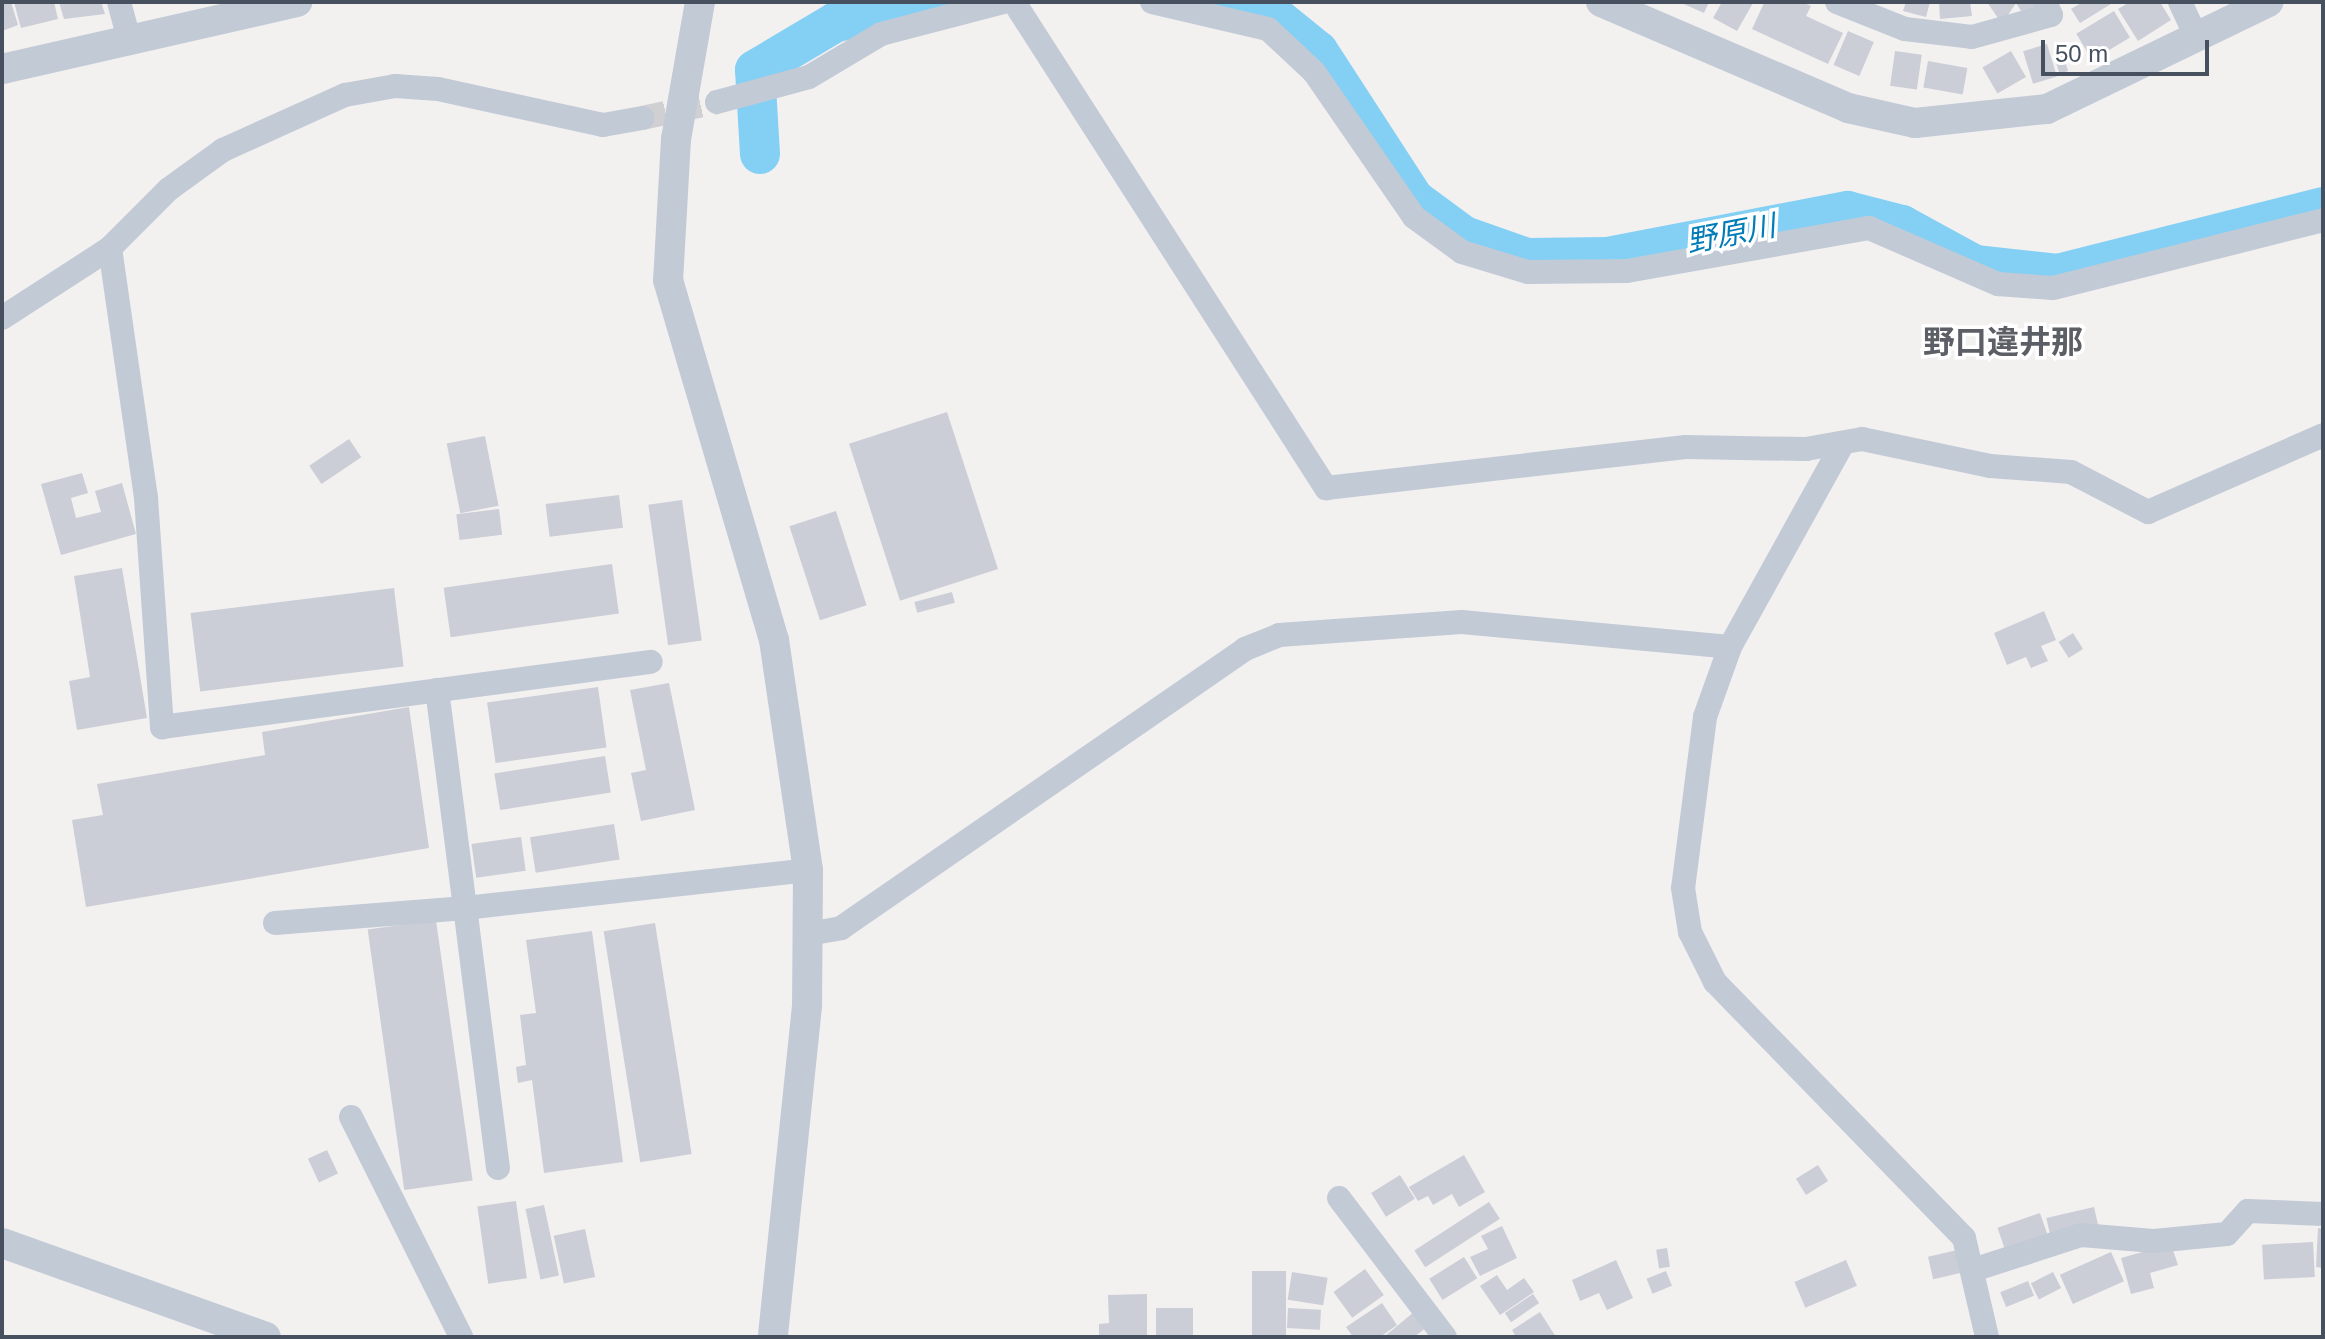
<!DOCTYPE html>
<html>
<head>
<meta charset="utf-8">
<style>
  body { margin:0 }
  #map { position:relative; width:2325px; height:1339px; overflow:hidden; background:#f3f0f0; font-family:Helvetica,"Noto Sans JP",sans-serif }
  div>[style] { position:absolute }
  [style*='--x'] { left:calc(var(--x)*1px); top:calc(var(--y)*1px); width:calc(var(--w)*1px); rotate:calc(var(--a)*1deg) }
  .river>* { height:40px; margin:-20px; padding:0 20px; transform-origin:20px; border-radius:20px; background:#84d0f4 }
  .building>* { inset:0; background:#cbced6; transform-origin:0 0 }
  .minor-tunnel>* { height:24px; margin-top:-12px; transform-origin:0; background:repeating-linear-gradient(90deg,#d0d0d3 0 24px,transparent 0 36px) }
  .minor>* { height:24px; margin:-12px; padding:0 12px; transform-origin:12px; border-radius:12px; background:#c2cad6 }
  .tertiary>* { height:30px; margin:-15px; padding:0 15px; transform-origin:15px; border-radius:15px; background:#c2cad6 }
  span { translate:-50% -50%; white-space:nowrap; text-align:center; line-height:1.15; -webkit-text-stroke:7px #fff; paint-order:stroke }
  .water-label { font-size:30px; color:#007cb8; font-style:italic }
  .quarter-label { font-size:32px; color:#5c5f66; font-weight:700 }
  .frame { position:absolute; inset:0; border:4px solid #46505f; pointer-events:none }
  .scale { position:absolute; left:2041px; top:40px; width:168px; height:36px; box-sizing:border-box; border:4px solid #46505f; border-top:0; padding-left:10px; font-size:24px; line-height:28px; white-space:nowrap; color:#46505f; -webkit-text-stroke:6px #fff; paint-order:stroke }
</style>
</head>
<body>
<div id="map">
  <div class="river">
    <i style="--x:1229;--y:2;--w:49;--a:17.7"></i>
    <i style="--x:1276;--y:17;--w:54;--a:39"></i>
    <i style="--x:1318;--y:51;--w:176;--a:57"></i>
    <i style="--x:1414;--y:199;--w:62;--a:36.5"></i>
    <i style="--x:1464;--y:236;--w:67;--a:19.2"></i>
    <i style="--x:1527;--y:258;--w:81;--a:-0.7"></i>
    <i style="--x:1608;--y:257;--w:244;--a:-10.9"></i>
    <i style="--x:1848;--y:211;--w:56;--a:14.5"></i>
    <i style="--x:1902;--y:225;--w:83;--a:28.7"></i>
    <i style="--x:1975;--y:265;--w:83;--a:6.2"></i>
    <i style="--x:2058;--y:274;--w:273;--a:-14.2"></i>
    <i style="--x:760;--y:154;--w:84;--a:-93.4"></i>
    <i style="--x:755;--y:70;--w:94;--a:-30.7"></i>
    <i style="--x:836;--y:22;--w:105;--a:-11"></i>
  </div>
  <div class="building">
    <i style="clip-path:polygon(2px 2px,11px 2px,18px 25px,2px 31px)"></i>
    <i style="clip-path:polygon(14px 2px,54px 2px,58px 19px,21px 28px)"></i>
    <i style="clip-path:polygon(59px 2px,101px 2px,105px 14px,64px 19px)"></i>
    <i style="clip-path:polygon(1679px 2px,1709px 2px,1704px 13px)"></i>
    <i style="clip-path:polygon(1722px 2px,1753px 3px,1737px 31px,1713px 18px)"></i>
    <i style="clip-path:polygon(1774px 2px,1802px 2px,1811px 6px,1806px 16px,1843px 33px,1828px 64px,1752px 29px,1764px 3px)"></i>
    <i style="clip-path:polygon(1906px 2px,1930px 2px,1926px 17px,1903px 11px)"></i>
    <i style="clip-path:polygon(1939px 2px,1970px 2px,1972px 16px,1940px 19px)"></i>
    <i style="clip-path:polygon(1987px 2px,2040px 2px,2027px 20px,2016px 3px,2002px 24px)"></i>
    <i style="clip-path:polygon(2083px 2px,2109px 2px,2111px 4px,2080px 23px,2071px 9px)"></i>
    <i style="clip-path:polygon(2130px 2px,2160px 2px,2171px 20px,2138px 41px,2118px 9px)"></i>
    <i style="left:2114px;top:11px;width:31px;height:44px;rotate:59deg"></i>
    <i style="left:1848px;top:31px;width:28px;height:37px;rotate:23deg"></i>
    <i style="left:2047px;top:44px;width:34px;height:25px;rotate:73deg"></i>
    <i style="left:1895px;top:51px;width:27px;height:35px;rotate:8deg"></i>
    <i style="left:2011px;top:51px;width:30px;height:33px;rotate:60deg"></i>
    <i style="left:2062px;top:52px;width:20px;height:9px;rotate:72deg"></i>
    <i style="left:1928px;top:61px;width:40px;height:27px;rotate:10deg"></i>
    <i style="left:947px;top:412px;width:165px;height:103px;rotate:72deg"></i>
    <i style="left:485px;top:436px;width:71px;height:39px;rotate:79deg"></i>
    <i style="left:349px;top:439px;width:22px;height:48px;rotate:56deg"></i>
    <i style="clip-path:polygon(82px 473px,88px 493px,71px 498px,76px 518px,101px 512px,95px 491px,122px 483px,136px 534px,61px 555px,41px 484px)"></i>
    <i style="left:619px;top:495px;width:33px;height:74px;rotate:83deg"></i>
    <i style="left:682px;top:500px;width:142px;height:34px;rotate:82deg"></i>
    <i style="left:499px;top:509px;width:26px;height:43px;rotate:83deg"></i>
    <i style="left:836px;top:511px;width:99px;height:49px;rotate:72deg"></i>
    <i style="left:612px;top:564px;width:50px;height:170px;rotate:82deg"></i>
    <i style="clip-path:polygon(122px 568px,147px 718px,77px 730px,69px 681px,90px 677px,74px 576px)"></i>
    <i style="left:394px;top:588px;width:79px;height:205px;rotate:83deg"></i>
    <i style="left:952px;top:592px;width:11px;height:39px;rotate:75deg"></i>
    <i style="clip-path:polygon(2044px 611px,2056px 640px,2041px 646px,2048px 661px,2031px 668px,2026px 657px,2007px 665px,1994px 633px)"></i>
    <i style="left:2073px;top:633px;width:19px;height:17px;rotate:58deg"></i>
    <i style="clip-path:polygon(669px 683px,695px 810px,641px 821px,631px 773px,646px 770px,630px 690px)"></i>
    <i style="left:598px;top:687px;width:61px;height:112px;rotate:82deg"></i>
    <i style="clip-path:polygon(409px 707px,429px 848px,86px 907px,72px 820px,103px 815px,97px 784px,265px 755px,262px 732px)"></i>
    <i style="left:605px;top:756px;width:37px;height:112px;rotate:81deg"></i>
    <i style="left:614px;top:824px;width:36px;height:85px;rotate:81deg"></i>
    <i style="left:521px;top:837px;width:34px;height:50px;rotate:82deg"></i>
    <i style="left:436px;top:920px;width:263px;height:69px;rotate:82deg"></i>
    <i style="left:655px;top:923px;width:234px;height:52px;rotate:81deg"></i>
    <i style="clip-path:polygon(592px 931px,623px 1162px,544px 1173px,532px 1080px,518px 1083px,516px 1067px,526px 1065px,520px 1015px,536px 1013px,526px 940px)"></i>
    <i style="left:327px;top:1150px;width:26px;height:21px;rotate:65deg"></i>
    <i style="clip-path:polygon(1464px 1155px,1485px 1192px,1459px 1207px,1452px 1194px,1433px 1205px,1428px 1196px,1418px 1201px,1409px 1187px)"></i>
    <i style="left:1818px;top:1165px;width:19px;height:26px;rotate:58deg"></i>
    <i style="left:1400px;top:1175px;width:28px;height:34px;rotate:58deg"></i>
    <i style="left:516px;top:1201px;width:78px;height:39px;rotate:82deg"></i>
    <i style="left:1489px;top:1202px;width:20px;height:89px;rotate:57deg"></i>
    <i style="left:544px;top:1205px;width:72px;height:19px;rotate:78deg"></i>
    <i style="left:2094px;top:1207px;width:23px;height:49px;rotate:77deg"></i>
    <i style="left:2040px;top:1213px;width:31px;height:45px;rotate:71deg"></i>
    <i style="clip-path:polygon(1502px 1226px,1517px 1258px,1480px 1276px,1470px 1257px,1488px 1249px,1481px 1236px)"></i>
    <i style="clip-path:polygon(2318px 1228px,2323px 1229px,2323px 1268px,2316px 1267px)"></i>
    <i style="left:585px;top:1229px;width:49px;height:32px;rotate:78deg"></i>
    <i style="left:2313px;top:1242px;width:35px;height:51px;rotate:87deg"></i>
    <i style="clip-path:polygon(2171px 1244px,2178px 1265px,2150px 1273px,2154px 1288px,2131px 1294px,2121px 1258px)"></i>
    <i style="left:1667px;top:1248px;width:19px;height:11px;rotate:81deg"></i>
    <i style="left:1966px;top:1248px;width:23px;height:39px;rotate:77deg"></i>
    <i style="left:2111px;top:1252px;width:32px;height:56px;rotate:66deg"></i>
    <i style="left:1464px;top:1257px;width:25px;height:41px;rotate:58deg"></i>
    <i style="clip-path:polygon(1616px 1260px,1633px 1298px,1607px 1310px,1599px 1293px,1580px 1301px,1572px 1280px)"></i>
    <i style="left:1846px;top:1260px;width:28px;height:56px;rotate:67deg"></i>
    <i style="left:1365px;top:1269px;width:32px;height:39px;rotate:54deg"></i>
    <i style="left:1252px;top:1271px;width:34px;height:64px"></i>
    <i style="left:1666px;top:1271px;width:16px;height:21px;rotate:68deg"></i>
    <i style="left:1292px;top:1272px;width:36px;height:28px;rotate:9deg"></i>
    <i style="left:2053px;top:1272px;width:18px;height:25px;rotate:63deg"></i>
    <i style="clip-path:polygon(1497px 1275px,1507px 1290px,1524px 1278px,1534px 1292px,1500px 1315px,1480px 1286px)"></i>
    <i style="left:2028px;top:1281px;width:16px;height:30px;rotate:68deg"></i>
    <i style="clip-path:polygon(1147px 1294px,1147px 1337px,1099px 1337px,1099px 1324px,1109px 1323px,1108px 1295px)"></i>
    <i style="left:1533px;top:1294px;width:11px;height:34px;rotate:56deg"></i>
    <i style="clip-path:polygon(1382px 1303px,1397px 1325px,1380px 1337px,1353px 1337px,1346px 1327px)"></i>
    <i style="left:1193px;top:1308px;width:28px;height:37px;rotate:90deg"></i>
    <i style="left:1288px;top:1308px;width:33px;height:20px;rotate:3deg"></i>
    <i style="clip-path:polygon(1415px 1311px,1427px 1327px,1414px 1337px,1384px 1337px)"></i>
    <i style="clip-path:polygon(1540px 1312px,1556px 1337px,1516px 1337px,1512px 1330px)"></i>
  </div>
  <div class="minor-tunnel">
    <i style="--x:642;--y:118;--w:77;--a:-12"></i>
  </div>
  <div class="minor">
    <i style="--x:119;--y:2;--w:39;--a:75"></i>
    <i style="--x:1014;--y:2;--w:578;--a:57.3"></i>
    <i style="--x:1326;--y:488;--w:362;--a:-6.5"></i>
    <i style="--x:1686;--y:447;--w:120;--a:1"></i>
    <i style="--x:1806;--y:449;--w:57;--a:-10.1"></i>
    <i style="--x:1862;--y:439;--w:131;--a:11.9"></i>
    <i style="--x:1990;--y:466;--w:81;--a:4.2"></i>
    <i style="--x:2071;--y:472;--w:87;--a:27.5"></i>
    <i style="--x:2148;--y:512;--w:191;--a:-23.7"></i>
    <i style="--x:1152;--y:2;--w:119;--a:13.1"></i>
    <i style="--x:1268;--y:29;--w:63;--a:43.1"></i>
    <i style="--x:1314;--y:72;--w:176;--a:55.4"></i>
    <i style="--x:1414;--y:217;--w:59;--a:36.1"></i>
    <i style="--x:1462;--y:252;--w:69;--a:16.9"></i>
    <i style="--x:1528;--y:272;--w:99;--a:-0.6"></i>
    <i style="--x:1627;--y:271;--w:246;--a:-10.1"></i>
    <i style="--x:1869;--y:228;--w:141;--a:23.5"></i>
    <i style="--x:1998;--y:284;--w:55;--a:4.2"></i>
    <i style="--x:2053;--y:288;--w:278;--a:-14.1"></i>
    <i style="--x:1837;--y:2;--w:73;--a:21.7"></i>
    <i style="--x:1905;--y:29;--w:67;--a:6.8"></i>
    <i style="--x:1972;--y:37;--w:82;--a:-15.6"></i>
    <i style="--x:2051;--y:15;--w:14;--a:-115"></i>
    <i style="--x:2180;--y:2;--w:40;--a:65"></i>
    <i style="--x:717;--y:102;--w:95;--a:-15.2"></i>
    <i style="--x:809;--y:77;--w:84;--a:-30.8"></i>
    <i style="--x:881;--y:34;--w:126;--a:-14.7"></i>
    <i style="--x:110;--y:248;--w:253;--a:81.8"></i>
    <i style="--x:146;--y:498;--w:230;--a:86"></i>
    <i style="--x:162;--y:727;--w:493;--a:-7.6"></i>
    <i style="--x:2;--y:318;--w:129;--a:-32.9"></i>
    <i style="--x:110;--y:248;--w:83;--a:-45"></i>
    <i style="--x:169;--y:189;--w:67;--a:-35.8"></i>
    <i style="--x:223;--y:150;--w:134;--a:-24.3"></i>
    <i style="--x:345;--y:95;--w:51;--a:-10.2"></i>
    <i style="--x:395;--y:86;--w:43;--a:4"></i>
    <i style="--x:438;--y:89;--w:169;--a:12.3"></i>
    <i style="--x:603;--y:125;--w:40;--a:-10"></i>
    <i style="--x:1843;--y:443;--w:233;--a:119"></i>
    <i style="--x:1730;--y:647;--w:74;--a:109.7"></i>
    <i style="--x:1705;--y:717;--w:172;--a:97.3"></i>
    <i style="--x:1683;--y:888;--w:45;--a:81"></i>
    <i style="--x:1690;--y:932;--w:56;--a:63.4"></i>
    <i style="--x:1715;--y:982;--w:357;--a:45.8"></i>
    <i style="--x:1964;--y:1238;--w:102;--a:76.9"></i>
    <i style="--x:275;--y:923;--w:191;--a:-4.5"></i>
    <i style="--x:465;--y:908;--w:220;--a:-97.3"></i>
    <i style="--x:808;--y:934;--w:34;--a:-10"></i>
    <i style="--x:841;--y:928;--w:491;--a:-34.6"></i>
    <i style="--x:1245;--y:649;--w:37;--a:-22"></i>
    <i style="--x:1279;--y:635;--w:183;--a:-4.1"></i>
    <i style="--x:1462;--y:622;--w:269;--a:5.3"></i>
    <i style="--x:351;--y:1117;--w:246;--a:63.4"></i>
    <i style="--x:498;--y:1168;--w:262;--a:-97.2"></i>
    <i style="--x:465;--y:908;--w:345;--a:-6.3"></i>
    <i style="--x:1339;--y:1198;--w:175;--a:52.7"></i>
    <i style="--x:1976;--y:1269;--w:110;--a:-17.9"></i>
    <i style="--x:2081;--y:1235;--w:73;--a:4.7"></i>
    <i style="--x:2154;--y:1241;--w:73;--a:-5.5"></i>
    <i style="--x:2227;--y:1234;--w:31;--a:-48"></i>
    <i style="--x:2248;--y:1211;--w:75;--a:2.3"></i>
  </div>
  <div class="tertiary">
    <i style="--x:700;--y:2;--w:139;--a:99.9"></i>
    <i style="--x:676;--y:139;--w:141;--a:93.2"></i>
    <i style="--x:668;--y:280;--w:375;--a:73.6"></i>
    <i style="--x:774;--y:640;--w:232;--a:81.6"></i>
    <i style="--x:808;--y:870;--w:136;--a:90.4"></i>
    <i style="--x:807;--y:1006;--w:333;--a:95.9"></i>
    <i style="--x:1601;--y:2;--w:269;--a:23.2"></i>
    <i style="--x:1848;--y:108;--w:69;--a:12.6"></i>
    <i style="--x:1915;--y:123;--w:133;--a:-6.1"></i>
    <i style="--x:2047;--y:109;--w:246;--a:-25.8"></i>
    <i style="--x:2;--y:69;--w:303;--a:-12.8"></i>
    <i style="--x:2;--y:1243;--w:280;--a:19.6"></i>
  </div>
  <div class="water-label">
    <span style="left:1731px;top:234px;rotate:-11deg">野原川</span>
  </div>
  <div class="quarter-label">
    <span style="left:2003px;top:342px">野口違井那</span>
  </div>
  <div class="frame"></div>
  <div class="scale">50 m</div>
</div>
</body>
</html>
